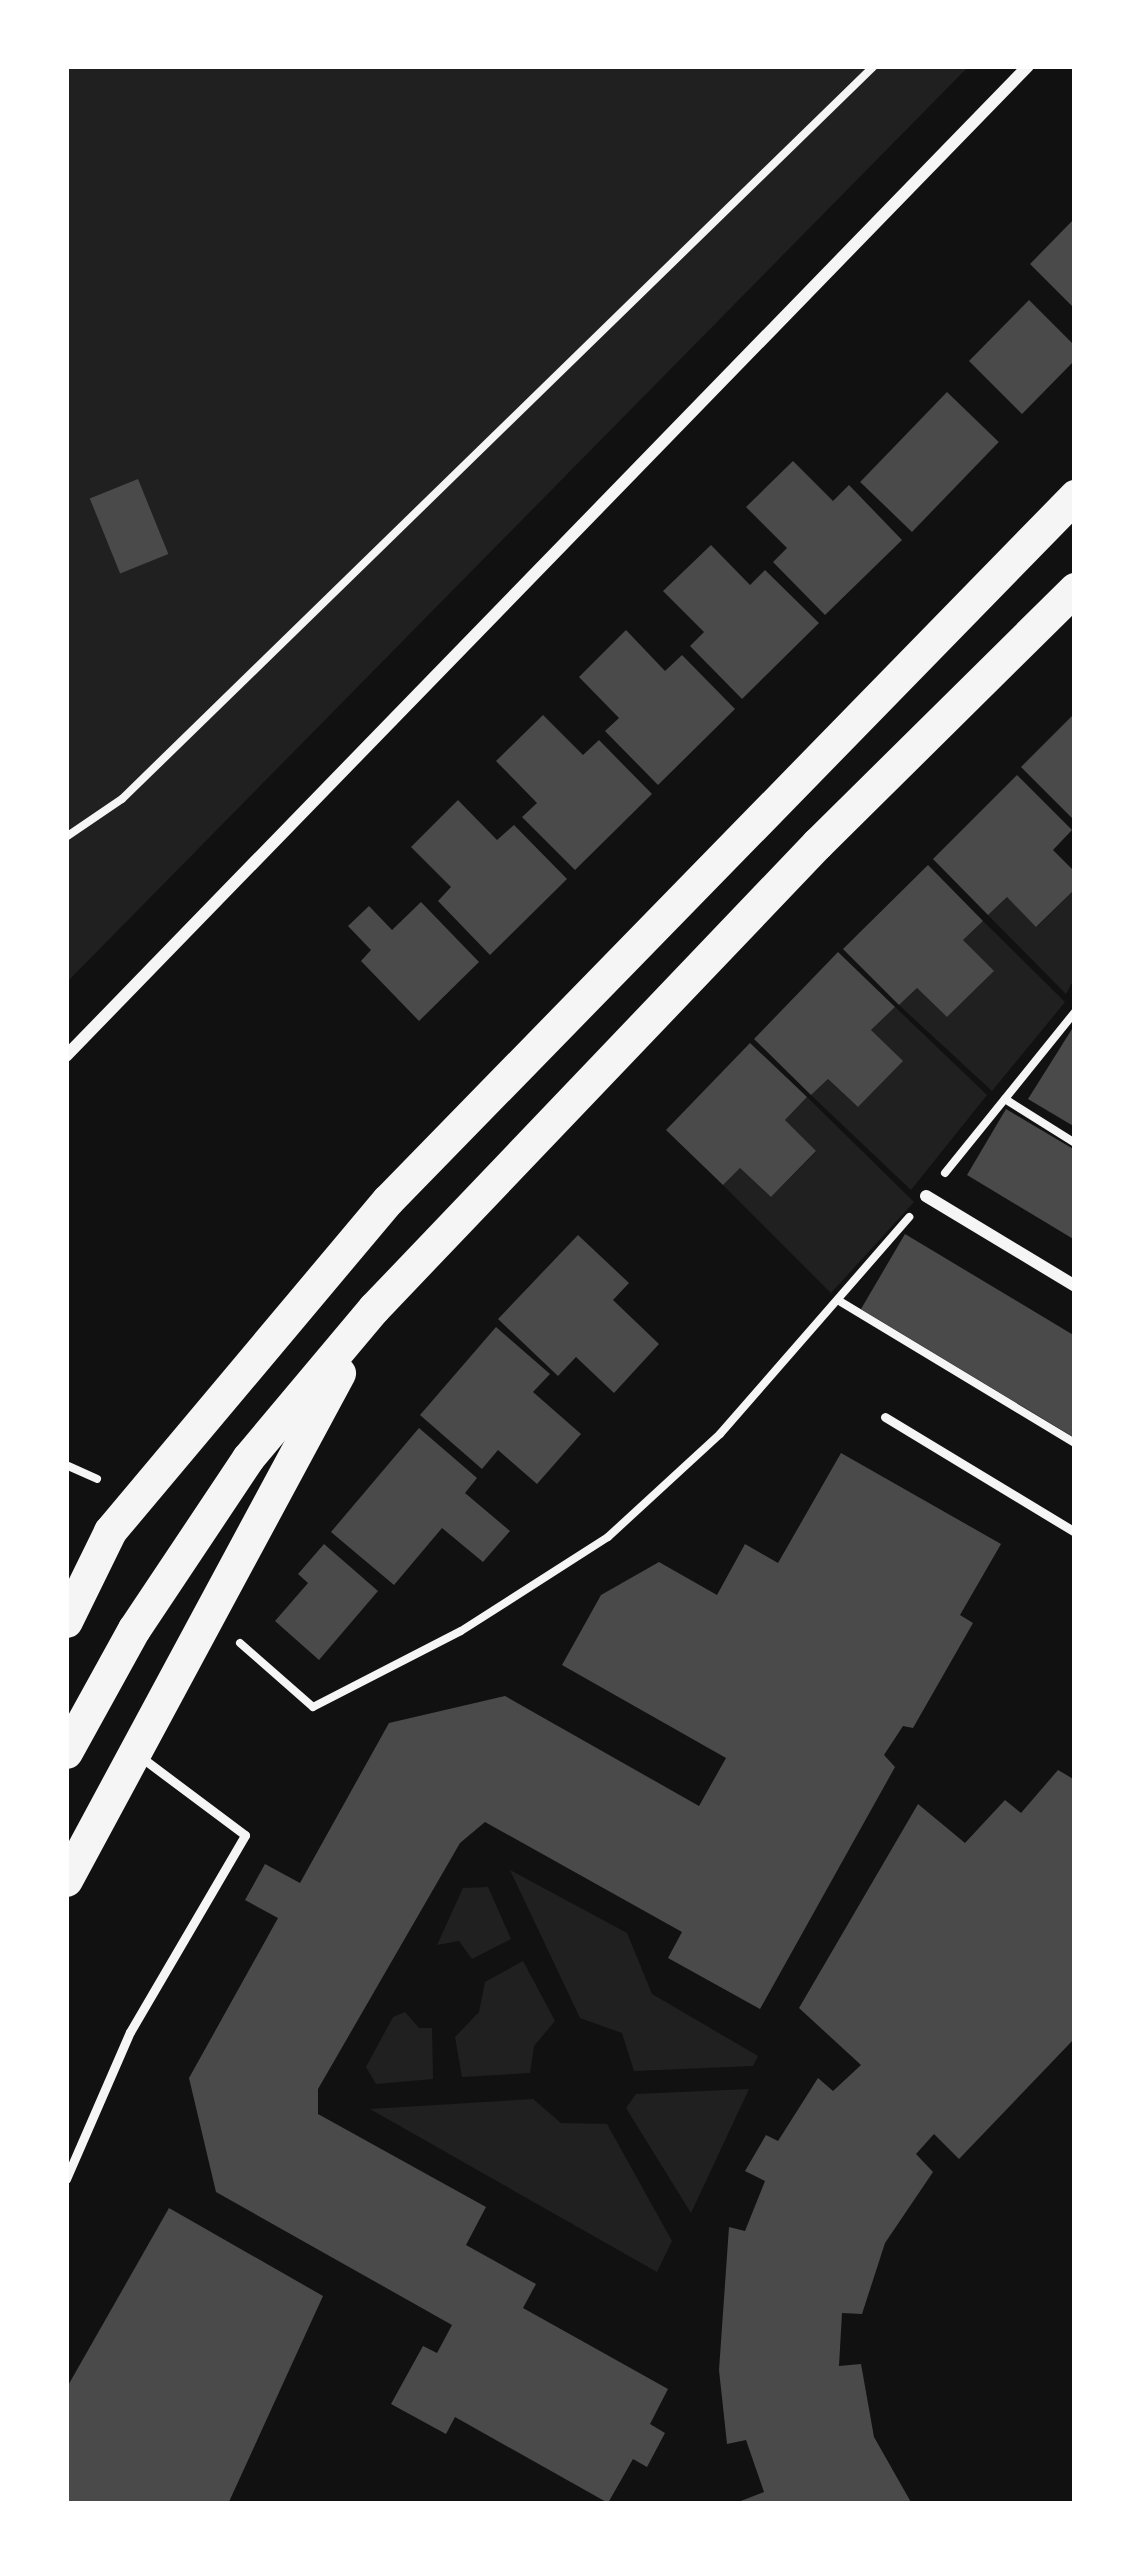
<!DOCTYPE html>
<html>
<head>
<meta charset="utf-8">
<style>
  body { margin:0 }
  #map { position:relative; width:1141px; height:2570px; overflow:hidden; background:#111; font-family:"Zilla Slab",serif }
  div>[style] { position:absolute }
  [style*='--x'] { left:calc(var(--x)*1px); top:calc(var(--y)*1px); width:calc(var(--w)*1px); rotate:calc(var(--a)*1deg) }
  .green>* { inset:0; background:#202020 }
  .building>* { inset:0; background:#4a4a4a; transform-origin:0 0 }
  .path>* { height:8px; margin:-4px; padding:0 4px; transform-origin:4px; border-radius:4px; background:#f5f5f5 }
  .service>* { height:9px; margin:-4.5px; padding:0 4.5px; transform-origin:4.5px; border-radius:4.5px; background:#f5f5f5 }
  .minor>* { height:12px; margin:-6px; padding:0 6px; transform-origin:6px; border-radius:6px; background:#f5f5f5 }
  .trunk>* { height:33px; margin:-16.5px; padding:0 16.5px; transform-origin:16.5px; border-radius:16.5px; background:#f5f5f5 }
  span { translate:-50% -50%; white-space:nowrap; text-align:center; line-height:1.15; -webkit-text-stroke:12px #fff; paint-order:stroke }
  .frame { position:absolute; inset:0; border:69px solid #fff; pointer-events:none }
</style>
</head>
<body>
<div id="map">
  <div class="green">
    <i style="clip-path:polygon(66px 66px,969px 66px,66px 983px)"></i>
    <i style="clip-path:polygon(1075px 889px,1075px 977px,1066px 994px,988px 915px,1007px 897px,1037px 927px)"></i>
    <i style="clip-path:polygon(983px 921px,1065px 1002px,992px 1091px,899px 1005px,917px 988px,947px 1017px,993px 972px,963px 940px)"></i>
    <i style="clip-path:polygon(895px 1007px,987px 1095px,911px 1190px,811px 1095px,828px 1079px,858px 1107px,902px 1061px,871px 1030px)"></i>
    <i style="clip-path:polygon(807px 1097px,914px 1202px,831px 1293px,723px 1185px,740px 1168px,771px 1197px,816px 1152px,785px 1120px)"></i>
    <i style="clip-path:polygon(510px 1870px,627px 1933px,652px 1994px,758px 2056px,753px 2066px,634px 2071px,622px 2033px,580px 2018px)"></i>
    <i style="clip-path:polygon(488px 1887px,511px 1939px,472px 1959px,459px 1941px,437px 1945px,463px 1888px)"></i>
    <i style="clip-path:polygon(523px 1961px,555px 2021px,534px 2046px,530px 2073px,462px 2077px,455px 2037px,479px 2012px,485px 1982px)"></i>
    <i style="clip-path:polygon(405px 2012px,419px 2028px,432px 2028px,433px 2079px,376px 2084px,366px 2067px,393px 2017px)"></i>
    <i style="clip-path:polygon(749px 2089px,691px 2213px,626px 2108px,636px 2094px)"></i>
    <i style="clip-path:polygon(533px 2099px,561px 2123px,607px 2124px,672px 2241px,657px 2272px,370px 2109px)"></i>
  </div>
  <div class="building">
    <i style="clip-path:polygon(1075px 218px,1075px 309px,1030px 264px)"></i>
    <i style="clip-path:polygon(1029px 300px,1075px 346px,1075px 360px,1022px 414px,969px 361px)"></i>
    <i style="left:947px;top:392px;width:72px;height:125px;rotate:44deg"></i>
    <i style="clip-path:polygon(793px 461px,833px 501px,849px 485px,902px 540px,825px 615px,773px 562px,787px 548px,746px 507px)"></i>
    <i style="left:138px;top:479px;width:81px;height:52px;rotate:68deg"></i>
    <i style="clip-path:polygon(711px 545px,750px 585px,765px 570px,819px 623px,742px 699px,690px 646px,704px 632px,663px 591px)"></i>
    <i style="clip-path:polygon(626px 630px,665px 671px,682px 655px,735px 709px,658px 785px,605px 731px,619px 718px,579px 677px)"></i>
    <i style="clip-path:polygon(1075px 713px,1075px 821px,1021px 767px)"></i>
    <i style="clip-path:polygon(543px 715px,583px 755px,599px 740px,652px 794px,575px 870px,522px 817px,537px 803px,496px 761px)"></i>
    <i style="clip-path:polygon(1017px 775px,1072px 830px,1053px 850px,1075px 872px,1075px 889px,1036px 927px,1007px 897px,988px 915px,933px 859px)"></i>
    <i style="clip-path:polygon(458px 800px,497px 840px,514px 825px,567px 879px,490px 955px,438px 901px,451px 887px,411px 847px)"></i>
    <i style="clip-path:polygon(928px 865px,983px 921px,963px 940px,994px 971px,947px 1017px,917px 988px,899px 1005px,843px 949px)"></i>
    <i style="clip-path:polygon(421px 902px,479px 962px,419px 1021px,361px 961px,371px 950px,348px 926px,369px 906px,392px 930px)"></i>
    <i style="clip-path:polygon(838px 952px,895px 1007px,871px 1030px,903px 1061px,858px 1107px,828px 1079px,811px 1095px,754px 1039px)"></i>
    <i style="clip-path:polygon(1072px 1029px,1075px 1031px,1075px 1127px,1028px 1099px)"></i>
    <i style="clip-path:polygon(750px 1043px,807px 1097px,785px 1120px,816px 1151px,771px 1197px,740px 1168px,723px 1185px,666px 1130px)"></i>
    <i style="clip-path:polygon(1006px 1109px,1075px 1150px,1075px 1240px,967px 1175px)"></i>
    <i style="clip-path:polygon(905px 1234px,1075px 1336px,1075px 1438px,861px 1309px)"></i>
    <i style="clip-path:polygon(578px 1235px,629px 1283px,613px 1300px,659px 1344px,614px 1393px,576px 1357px,558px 1376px,498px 1319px)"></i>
    <i style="clip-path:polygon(496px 1327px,550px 1374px,533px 1392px,581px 1434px,537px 1484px,498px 1450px,482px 1469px,420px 1415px)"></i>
    <i style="clip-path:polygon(419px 1428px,477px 1478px,465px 1493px,510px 1531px,483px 1562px,442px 1528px,394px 1585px,331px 1532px)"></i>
    <i style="clip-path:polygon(841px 1453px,1001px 1544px,960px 1615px,973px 1623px,913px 1728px,903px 1726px,884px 1755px,895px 1767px,760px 2009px,668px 1958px,682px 1932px,485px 1822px,460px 1843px,318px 2089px,318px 2114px,486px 2207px,466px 2245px,536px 2284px,523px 2308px,668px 2389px,650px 2424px,665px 2433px,647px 2467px,633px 2459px,608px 2503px,455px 2417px,446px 2434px,391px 2404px,423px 2346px,437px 2353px,452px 2325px,216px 2192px,189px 2078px,278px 1918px,245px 1900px,265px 1864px,300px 1883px,389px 1723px,505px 1696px,699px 1806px,726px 1758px,562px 1665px,601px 1595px,659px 1562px,717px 1595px,745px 1544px,778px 1563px)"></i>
    <i style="clip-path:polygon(324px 1544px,378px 1591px,319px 1660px,275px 1621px,308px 1583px,298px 1574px)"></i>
    <i style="clip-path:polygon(1058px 1770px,1075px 1780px,1075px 2038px,959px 2159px,934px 2134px,916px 2154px,933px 2172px,885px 2243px,862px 2314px,842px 2313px,839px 2366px,861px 2364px,874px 2437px,912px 2504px,733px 2504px,764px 2492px,746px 2440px,727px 2444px,719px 2370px,729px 2227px,745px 2231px,765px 2181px,745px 2171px,766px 2135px,778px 2141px,818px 2078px,833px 2091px,861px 2065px,799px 2008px,918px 1804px,965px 1843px,1005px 1800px,1021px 1813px)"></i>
    <i style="clip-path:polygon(169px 2208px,323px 2296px,228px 2504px,66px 2504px,66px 2389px)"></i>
  </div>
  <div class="path">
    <i style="--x:66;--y:837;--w:68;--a:-34.2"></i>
    <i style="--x:122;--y:799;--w:1050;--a:-44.27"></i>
    <i style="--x:1005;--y:1099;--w:83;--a:32.2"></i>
    <i style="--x:945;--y:1173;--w:207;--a:-51.1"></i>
    <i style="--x:841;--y:1302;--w:273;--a:31.1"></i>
    <i style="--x:66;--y:1465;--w:34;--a:24"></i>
    <i style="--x:240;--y:1643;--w:97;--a:41.2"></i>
    <i style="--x:313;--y:1707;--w:166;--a:-27.2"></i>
    <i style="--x:461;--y:1631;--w:174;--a:-32.6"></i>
    <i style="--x:608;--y:1537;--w:152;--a:-42.6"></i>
    <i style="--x:720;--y:1434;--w:288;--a:-48.9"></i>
  </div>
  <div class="service">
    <i style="--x:885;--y:1417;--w:222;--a:31.2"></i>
    <i style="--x:66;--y:2179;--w:160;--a:-66.5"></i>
    <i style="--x:130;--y:2032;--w:228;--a:-59.7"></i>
    <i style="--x:245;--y:1835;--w:129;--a:-143.2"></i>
  </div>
  <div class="minor">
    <i style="--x:66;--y:1056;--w:1380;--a:-45.82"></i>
    <i style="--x:926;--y:1196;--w:174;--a:31.1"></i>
  </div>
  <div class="trunk">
    <i style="--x:66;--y:1621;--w:100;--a:-63.9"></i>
    <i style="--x:110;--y:1531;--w:432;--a:-50"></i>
    <i style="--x:388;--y:1200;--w:984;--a:-45.7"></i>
    <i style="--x:66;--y:1752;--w:141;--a:-61.1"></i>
    <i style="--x:134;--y:1629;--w:206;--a:-56.3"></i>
    <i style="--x:248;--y:1458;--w:196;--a:-50"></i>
    <i style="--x:374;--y:1308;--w:642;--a:-46.33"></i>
    <i style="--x:817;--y:844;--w:363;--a:-44.7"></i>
    <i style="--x:66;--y:1880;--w:576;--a:-61.7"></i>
  </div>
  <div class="frame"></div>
</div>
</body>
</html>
